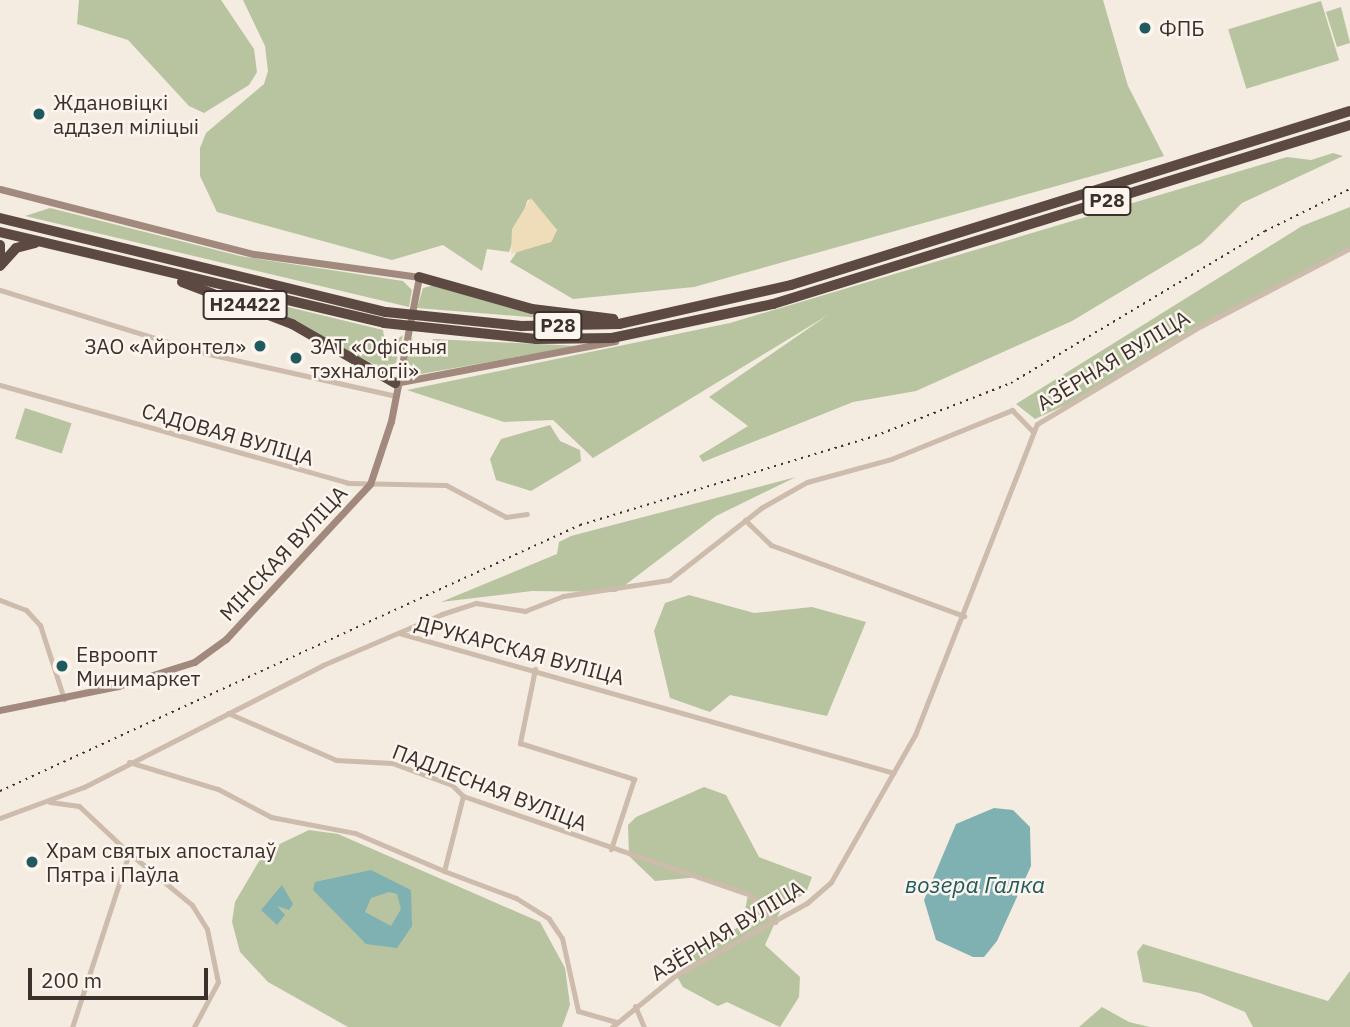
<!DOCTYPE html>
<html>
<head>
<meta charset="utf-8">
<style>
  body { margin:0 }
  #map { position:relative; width:1350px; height:1027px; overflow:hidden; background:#f4ebe1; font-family:"IBM Plex Sans",sans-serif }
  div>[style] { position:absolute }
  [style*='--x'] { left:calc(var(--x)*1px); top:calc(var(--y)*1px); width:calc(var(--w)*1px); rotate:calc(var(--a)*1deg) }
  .green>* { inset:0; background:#b8c4a0; transform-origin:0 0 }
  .sand>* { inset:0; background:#efdcb8 }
  .water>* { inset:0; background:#7fb0b2 }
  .street>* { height:5px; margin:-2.5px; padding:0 2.5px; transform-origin:2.5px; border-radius:2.5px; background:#cdbbac }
  .secondary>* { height:7px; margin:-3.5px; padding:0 3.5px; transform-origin:3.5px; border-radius:3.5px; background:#a18a7d }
  .highway>* { height:10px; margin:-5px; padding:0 5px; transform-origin:5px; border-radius:5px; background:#5c4a42 }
  .rail>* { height:2px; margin-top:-1px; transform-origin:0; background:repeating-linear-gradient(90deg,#3b302b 0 2px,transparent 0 7px) }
  .dots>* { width:19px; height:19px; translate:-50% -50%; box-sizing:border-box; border:4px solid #fbf5ee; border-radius:50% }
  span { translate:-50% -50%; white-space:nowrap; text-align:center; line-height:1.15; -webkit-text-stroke:5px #fbf5ee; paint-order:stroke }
  .shield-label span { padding:2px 5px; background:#fbf5ee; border:2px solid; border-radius:5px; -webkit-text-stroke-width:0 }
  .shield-label { font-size:19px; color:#3b302b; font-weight:700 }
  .poi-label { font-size:21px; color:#3b302b }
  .left { translate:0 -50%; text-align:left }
  .right { translate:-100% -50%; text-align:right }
  .street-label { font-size:21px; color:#3b302b }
  .water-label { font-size:23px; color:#1f5a5e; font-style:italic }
  .scale { position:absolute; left:28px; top:968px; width:180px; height:32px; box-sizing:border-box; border:4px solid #3b302b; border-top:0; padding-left:9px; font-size:21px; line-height:24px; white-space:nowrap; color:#3b302b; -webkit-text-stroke:5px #fbf5ee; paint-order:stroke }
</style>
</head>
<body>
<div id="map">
  <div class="green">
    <i style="clip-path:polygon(79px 0,221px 0,254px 49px,257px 72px,249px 85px,204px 113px,189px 106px,128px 40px,77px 24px)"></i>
    <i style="clip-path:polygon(243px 0,1103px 0,1128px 86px,1164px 156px,694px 287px,573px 299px,510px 262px,520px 247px,551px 242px,557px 230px,528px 199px,509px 252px,487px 249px,482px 271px,443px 245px,392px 260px,217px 212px,200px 176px,200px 148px,206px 133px,264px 84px,268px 71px,265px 46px)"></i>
    <i style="left:1321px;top:1px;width:62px;height:97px;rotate:73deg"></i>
    <i style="clip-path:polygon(1341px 7px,1350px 43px,1337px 47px,1326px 12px)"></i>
    <i style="clip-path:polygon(1333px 153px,1343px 156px,1242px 203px,1202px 243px,1072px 321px,916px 391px,853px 402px,703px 462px,699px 456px,748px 426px,709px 397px,828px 315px,593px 458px,553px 420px,504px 422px,407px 390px,730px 323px,1287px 157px,1311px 160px)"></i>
    <i style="clip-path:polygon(1350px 207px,1350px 248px,1201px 326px,1094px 392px,1035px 419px,1016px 404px,1302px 226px)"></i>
    <i style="clip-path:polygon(50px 208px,240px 256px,403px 281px,412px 290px,409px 307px,25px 216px)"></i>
    <i style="clip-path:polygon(435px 285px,539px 315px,578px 321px,417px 308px,423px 288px)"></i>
    <i style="clip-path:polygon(226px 292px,383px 330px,386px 348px,403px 335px,396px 363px,382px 368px)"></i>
    <i style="clip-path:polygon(412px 337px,414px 348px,427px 356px,433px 339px,579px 346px,415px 375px,406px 364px)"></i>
    <i style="left:25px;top:408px;width:49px;height:32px;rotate:18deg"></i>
    <i style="clip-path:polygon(550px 425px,560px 441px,580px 450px,581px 461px,531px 491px,496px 480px,490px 459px,501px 439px)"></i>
    <i style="clip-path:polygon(796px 477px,716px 516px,616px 592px,532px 591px,441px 602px,557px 554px,559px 542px,571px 536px)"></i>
    <i style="clip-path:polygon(689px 595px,754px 613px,812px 607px,866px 622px,827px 716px,730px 695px,710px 712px,670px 698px,654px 631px,665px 603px)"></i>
    <i style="clip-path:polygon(704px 787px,726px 795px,759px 857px,812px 877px,806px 893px,782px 907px,765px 945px,800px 977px,799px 997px,780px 1027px,727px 1002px,718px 1006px,683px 987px,676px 975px,698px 950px,742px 925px,748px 895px,700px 877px,655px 881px,629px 856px,628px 825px,636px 817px)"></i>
    <i style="clip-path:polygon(309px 830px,338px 834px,540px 922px,565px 968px,570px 1005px,562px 1027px,348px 1027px,268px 982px,240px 952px,232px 922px,235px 902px,265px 851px)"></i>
    <i style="clip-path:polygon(1143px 944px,1328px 1001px,1350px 971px,1350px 1027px,1253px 1027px,1245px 1012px,1200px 993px,1143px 982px,1137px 952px)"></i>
    <i style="clip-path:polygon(1102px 1007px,1129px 1022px,1150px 1027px,1079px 1027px)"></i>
  </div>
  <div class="sand">
    <i style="clip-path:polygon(531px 198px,557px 230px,551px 242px,511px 254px,512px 229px)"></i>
  </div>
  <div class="water">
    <i style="clip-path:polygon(994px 808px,1013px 810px,1030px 827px,1031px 866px,997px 941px,984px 957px,973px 957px,936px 940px,924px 900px,956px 824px)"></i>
    <i style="clip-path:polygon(evenodd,371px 870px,411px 890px,412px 926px,397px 948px,366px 944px,313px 890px,315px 882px,371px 870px,389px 892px,397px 894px,401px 909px,391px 926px,365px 912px,371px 898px,389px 892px)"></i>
    <i style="clip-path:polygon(282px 885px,293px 904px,289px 910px,277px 906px,285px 915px,277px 925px,261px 910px)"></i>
  </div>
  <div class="street">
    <i style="--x:0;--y:290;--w:214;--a:17.2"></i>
    <i style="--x:204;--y:353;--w:197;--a:12.6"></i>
    <i style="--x:0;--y:385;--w:362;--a:15.7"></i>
    <i style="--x:348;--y:483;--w:98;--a:1.2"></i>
    <i style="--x:446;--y:485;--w:68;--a:28.1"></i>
    <i style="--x:506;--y:517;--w:21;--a:-8"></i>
    <i style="--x:745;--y:520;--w:36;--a:44"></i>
    <i style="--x:771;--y:545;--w:206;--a:20.2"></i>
    <i style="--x:0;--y:600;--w:28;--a:21"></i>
    <i style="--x:26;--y:610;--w:21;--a:47"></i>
    <i style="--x:40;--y:625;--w:78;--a:72"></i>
    <i style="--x:399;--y:633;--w:514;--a:15.79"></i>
    <i style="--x:535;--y:669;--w:76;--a:101.5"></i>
    <i style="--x:520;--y:743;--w:120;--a:17.5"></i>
    <i style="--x:634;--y:779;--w:74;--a:108.2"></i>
    <i style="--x:228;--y:713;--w:118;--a:23.5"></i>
    <i style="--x:336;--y:760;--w:56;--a:3.1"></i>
    <i style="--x:392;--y:763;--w:64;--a:20.1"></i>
    <i style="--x:452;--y:785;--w:16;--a:45"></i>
    <i style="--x:463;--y:796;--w:304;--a:19"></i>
    <i style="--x:750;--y:895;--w:37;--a:47"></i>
    <i style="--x:129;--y:762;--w:93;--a:16.9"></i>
    <i style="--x:218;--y:789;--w:60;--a:27.8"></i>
    <i style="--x:271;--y:817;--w:86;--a:10.8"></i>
    <i style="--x:355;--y:833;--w:97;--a:23.1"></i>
    <i style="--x:463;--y:796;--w:77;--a:104.2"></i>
    <i style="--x:444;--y:871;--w:77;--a:20.6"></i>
    <i style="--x:516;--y:898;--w:39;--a:32"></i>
    <i style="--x:549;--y:919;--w:23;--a:56"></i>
    <i style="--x:562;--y:938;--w:75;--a:77.6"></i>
    <i style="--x:578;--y:1011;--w:40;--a:16"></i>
    <i style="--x:50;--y:802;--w:29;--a:8"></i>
    <i style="--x:79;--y:806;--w:69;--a:43.2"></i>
    <i style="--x:129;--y:853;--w:183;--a:108.1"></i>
    <i style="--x:0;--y:818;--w:90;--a:-20.3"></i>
    <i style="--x:84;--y:787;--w:268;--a:-27"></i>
    <i style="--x:323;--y:665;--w:129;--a:-23.2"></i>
    <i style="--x:442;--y:614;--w:36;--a:-18"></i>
    <i style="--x:476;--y:603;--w:50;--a:9.3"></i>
    <i style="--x:525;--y:611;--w:41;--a:-21.5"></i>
    <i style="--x:563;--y:596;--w:107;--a:-8.6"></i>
    <i style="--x:669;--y:580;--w:117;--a:-38"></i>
    <i style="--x:761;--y:508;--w:53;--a:-29.5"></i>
    <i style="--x:807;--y:482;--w:87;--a:-15.3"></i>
    <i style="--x:891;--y:459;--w:131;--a:-22"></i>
    <i style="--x:1012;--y:410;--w:29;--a:46"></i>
    <i style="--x:129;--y:853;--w:82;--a:39.5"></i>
    <i style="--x:192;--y:905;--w:28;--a:58"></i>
    <i style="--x:207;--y:929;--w:54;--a:78.3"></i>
    <i style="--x:218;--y:982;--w:51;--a:118.1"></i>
    <i style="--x:635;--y:1006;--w:23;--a:67"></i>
    <i style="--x:612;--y:1027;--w:82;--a:-39.1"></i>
    <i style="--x:676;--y:975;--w:149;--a:-28.8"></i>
    <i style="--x:807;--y:903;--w:32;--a:-41"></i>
    <i style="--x:831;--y:882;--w:169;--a:-60.3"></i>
    <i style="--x:915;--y:735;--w:334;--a:-68.6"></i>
    <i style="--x:1037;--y:424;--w:191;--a:-30.9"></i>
    <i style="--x:1201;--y:326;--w:168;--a:-27.6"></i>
  </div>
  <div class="secondary">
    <i style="--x:0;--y:189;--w:262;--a:14.4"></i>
    <i style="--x:254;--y:254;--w:167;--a:7.9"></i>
    <i style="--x:419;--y:277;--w:147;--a:101"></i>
    <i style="--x:391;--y:421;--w:66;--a:108.4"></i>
    <i style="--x:370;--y:484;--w:212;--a:132.9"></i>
    <i style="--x:226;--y:639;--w:39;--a:144"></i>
    <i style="--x:194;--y:662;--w:80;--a:162.5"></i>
    <i style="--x:118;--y:686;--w:120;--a:168.5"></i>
    <i style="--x:395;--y:383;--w:224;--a:-10.8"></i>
  </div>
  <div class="highway">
    <i style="--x:0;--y:218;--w:397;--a:13.7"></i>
    <i style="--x:386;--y:312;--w:136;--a:5.9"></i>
    <i style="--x:521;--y:326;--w:98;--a:-1.2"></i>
    <i style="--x:619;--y:324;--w:176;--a:-12.8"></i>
    <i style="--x:791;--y:285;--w:585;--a:-17.29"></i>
    <i style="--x:0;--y:232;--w:395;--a:13.3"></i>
    <i style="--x:384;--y:323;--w:153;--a:6"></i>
    <i style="--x:536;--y:339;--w:76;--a:-0.8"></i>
    <i style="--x:612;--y:338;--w:165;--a:-11.9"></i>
    <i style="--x:773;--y:304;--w:604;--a:-17.24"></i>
    <i style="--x:0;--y:245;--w:14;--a:90"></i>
    <i style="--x:0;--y:266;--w:24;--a:-48"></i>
    <i style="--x:16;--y:248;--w:20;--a:-15"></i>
    <i style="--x:419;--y:277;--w:117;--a:15.8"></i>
    <i style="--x:532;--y:309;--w:82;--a:7"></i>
    <i style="--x:182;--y:282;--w:118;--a:20.9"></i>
    <i style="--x:292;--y:324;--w:119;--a:29.8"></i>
  </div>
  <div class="rail">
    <i style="--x:0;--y:791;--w:638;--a:-24.64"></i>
    <i style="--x:580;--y:525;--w:308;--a:-16.8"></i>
    <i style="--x:875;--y:436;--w:146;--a:-21.3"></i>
    <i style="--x:1011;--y:383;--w:296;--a:-30.9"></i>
    <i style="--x:1265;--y:231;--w:95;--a:-26.3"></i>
  </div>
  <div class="dots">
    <i style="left:1145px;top:28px;background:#1f5a5e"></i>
    <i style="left:39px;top:114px;background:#1f5a5e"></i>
    <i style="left:260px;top:346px;background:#1f5a5e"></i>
    <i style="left:296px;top:358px;background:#1f5a5e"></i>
    <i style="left:62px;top:666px;background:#1f5a5e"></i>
    <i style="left:32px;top:862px;background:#1f5a5e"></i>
  </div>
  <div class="shield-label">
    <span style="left:1107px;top:201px">Р28</span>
    <span style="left:245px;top:305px">Н24422</span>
    <span style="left:558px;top:326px">Р28</span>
  </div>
  <div class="poi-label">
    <span class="left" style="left:1159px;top:28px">ФПБ</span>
    <span class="left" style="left:53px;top:114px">Ждановіцкі<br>аддзел міліцыі</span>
    <span class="right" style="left:246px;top:346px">ЗАО «Айронтел»</span>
    <span class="left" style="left:310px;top:358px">ЗАТ «Офісныя<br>тэхналогіі»</span>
    <span class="left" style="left:76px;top:666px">Евроопт<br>Минимаркет</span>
    <span class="left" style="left:46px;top:862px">Храм святых апосталаў<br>Пятра і Паўла</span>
  </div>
  <div class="street-label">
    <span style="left:1113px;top:360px;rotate:-31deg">АЗЁРНАЯ ВУЛІЦА</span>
    <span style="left:228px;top:434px;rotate:16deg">САДОВАЯ ВУЛІЦА</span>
    <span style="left:283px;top:553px;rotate:-47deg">МІНСКАЯ ВУЛІЦА</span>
    <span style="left:520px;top:650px;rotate:15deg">ДРУКАРСКАЯ ВУЛІЦА</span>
    <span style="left:490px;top:787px;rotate:21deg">ПАДЛЕСНАЯ ВУЛІЦА</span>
    <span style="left:727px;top:930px;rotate:-31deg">АЗЁРНАЯ ВУЛІЦА</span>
  </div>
  <div class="water-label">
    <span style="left:975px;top:884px">возера Галка</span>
  </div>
  <div class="scale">200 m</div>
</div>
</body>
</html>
